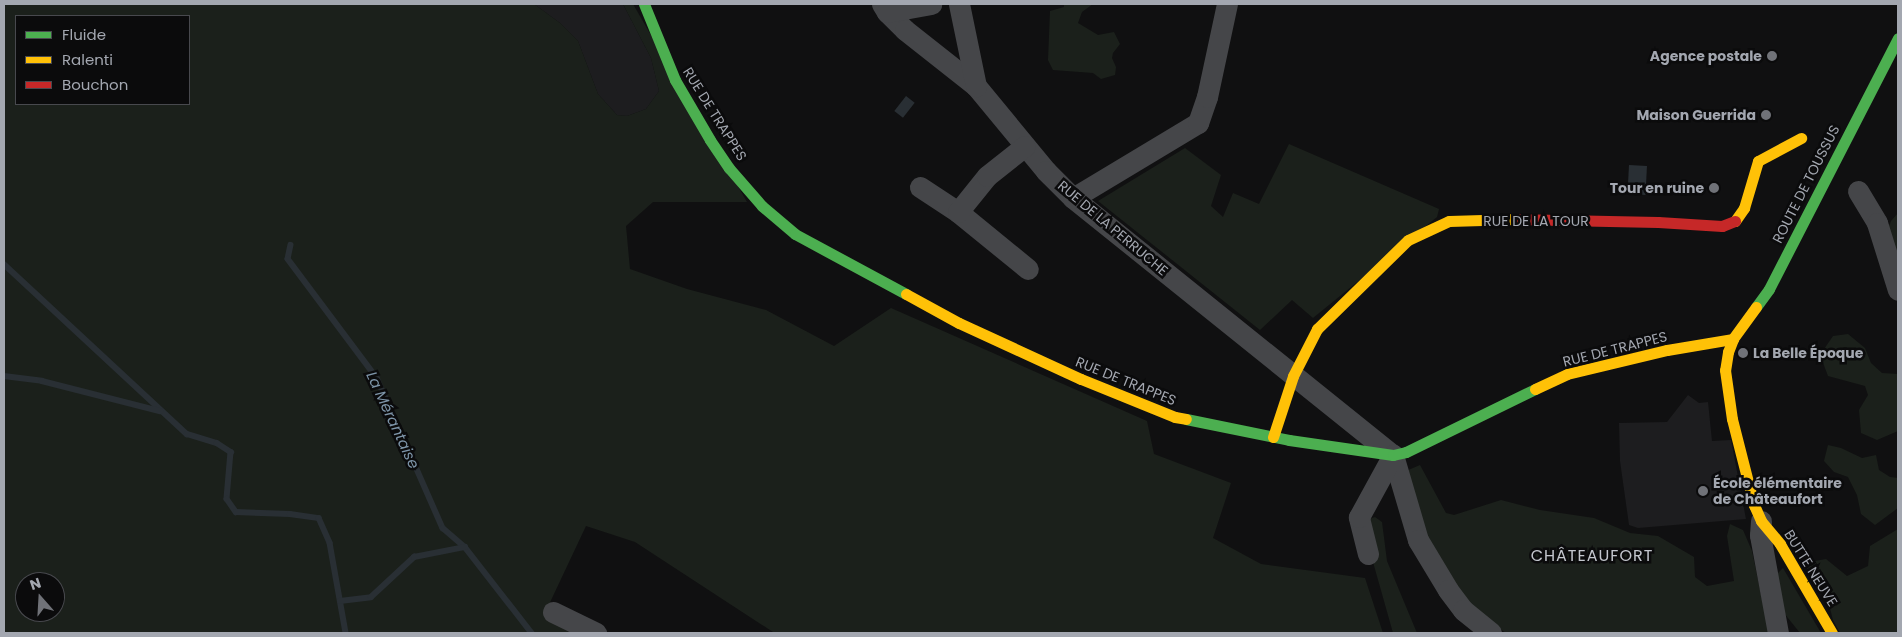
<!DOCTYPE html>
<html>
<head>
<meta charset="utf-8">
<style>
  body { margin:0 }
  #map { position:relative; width:1902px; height:637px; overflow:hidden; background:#101011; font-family:Poppins,sans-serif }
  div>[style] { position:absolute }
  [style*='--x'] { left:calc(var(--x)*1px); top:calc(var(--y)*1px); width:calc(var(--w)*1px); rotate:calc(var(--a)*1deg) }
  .built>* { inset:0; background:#1d1d1f }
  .green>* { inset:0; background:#1b201b }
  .water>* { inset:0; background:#292f34; transform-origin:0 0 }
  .stream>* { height:5.5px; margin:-2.75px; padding:0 2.75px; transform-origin:2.75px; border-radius:2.75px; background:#292f34 }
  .street>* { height:21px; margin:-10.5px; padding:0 10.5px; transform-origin:10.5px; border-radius:10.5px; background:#454649 }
  .fast>* { height:11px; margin:-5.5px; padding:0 5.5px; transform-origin:5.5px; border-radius:5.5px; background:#4caf50 }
  .slow>* { height:11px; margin:-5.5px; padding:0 5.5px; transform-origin:5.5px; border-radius:5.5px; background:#ffc107 }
  .jam>* { height:11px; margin:-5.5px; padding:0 5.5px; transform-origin:5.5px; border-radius:5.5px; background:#c62828 }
  .dots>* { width:14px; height:14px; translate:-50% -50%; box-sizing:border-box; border:2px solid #0b0b0c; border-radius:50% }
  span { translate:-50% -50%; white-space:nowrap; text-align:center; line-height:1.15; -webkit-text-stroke:5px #0b0b0c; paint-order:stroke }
  .poi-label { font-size:14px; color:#a3a7b0; font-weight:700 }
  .right { translate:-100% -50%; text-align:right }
  .left { translate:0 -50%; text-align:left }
  .street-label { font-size:14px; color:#a3a7b0 }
  .water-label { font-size:15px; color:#7d94a8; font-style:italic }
  .quarter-label { font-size:16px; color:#c3c6cd; letter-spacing:1px }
  .frame { position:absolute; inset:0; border:5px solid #a3a7b0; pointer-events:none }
  .legend { position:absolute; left:15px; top:15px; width:175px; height:90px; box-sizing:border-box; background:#0b0b0c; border:1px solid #48494e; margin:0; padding:6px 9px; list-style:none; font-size:15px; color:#a3a7b0 }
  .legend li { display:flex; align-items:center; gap:10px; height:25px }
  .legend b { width:25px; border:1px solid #48494e }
  .north { position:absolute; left:15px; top:572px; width:50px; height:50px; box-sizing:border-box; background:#0b0b0c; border:1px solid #48494e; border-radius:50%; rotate:341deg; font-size:14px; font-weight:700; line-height:20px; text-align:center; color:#a3a7b0 }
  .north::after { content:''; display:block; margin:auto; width:18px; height:22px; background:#707278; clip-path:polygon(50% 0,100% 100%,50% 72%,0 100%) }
</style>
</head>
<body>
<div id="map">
  <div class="built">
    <i style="clip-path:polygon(534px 4px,623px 4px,651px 58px,659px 91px,646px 109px,627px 116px,617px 115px,598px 94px,578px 41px,560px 23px)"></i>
    <i style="clip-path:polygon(1688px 395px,1699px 403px,1708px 402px,1712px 441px,1731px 440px,1746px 519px,1638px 528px,1629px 525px,1620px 461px,1619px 423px,1667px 422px)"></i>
  </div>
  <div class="green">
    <i style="clip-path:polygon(evenodd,4px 4px,534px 4px,560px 23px,578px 41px,598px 94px,617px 115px,627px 116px,646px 109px,659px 91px,651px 58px,623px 4px,633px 4px,747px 202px,653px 202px,626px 226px,630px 269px,687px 289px,766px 310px,834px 346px,891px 308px,1147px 421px,1154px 454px,1231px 483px,1213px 538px,1261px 564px,1365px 578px,1383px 633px,782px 633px,773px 632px,635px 542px,586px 526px,545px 613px,584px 633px,4px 633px,4px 4px,16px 16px,189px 16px,189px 104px,16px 104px,16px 16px,4px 4px,25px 582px,55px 582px,55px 612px,25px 612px,25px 582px)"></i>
    <i style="clip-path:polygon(1064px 4px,1093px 4px,1082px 12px,1078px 23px,1098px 35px,1114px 32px,1120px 44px,1113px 53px,1112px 58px,1116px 67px,1115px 75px,1101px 79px,1093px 73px,1053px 70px,1048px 60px,1050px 11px,1064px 7px)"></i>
    <i style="clip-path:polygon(1289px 144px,1439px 209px,1437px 217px,1313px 318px,1292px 300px,1260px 330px,1098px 201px,1185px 148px,1221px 175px,1211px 206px,1223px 217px,1233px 193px,1259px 204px)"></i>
    <i style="clip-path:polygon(1898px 213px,1898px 265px,1887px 231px,1891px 221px)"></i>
    <i style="clip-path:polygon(1848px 334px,1865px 348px,1871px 363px,1882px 373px,1898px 374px,1898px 431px,1877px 440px,1861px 433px,1859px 410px,1868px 395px,1865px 386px,1828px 376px,1820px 355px,1833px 336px)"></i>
    <i style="clip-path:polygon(1828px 445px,1841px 448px,1862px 458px,1876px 455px,1879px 470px,1890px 477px,1898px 478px,1898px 508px,1875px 525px,1861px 514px,1857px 495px,1848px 477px,1834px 472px,1824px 461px)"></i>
    <i style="clip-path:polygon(1420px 465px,1446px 513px,1454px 515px,1501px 500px,1540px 510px,1594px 518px,1630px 533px,1658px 536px,1694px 557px,1695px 577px,1707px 586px,1734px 581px,1727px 536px,1730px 524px,1743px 530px,1752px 551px,1769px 633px,1506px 633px,1471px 609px,1432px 552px,1406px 471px)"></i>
    <i style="clip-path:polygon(1375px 517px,1382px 522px,1387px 561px,1417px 633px,1393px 633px,1364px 530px,1366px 520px)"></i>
    <i style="clip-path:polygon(1898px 529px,1898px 633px,1840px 633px,1833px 620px,1827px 597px,1803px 563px,1826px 559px,1847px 576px,1868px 566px,1870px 546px)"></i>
    <i style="clip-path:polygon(1783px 568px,1821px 633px,1800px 633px,1784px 613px,1776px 575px)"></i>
  </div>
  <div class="water">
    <i style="left:906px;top:96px;width:11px;height:19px;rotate:38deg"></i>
    <i style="left:1629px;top:165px;width:18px;height:29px;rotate:3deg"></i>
  </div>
  <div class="stream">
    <i style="--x:291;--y:245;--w:14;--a:102"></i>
    <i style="--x:288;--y:259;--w:149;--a:53.2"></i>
    <i style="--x:377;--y:378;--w:164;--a:66.3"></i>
    <i style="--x:443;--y:528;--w:29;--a:41"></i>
    <i style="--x:465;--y:547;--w:109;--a:52.1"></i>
    <i style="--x:4;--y:264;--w:250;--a:42.9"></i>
    <i style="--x:187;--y:434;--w:31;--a:17"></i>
    <i style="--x:217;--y:443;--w:17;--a:33"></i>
    <i style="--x:231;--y:452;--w:47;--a:94.9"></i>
    <i style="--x:227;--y:499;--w:16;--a:55"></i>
    <i style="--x:236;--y:512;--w:54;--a:2.1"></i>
    <i style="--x:290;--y:514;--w:29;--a:8"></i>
    <i style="--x:319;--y:518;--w:27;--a:66"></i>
    <i style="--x:330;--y:543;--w:91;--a:79.9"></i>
    <i style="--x:4;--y:376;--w:38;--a:7"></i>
    <i style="--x:42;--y:381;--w:122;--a:14.3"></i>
    <i style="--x:340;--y:601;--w:31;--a:-7"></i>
    <i style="--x:371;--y:597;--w:59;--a:-42.9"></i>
    <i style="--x:414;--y:557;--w:52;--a:-11.1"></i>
  </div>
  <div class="street">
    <i style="--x:882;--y:4;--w:9;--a:58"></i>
    <i style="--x:887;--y:12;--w:25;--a:45"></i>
    <i style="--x:905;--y:30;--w:90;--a:38.3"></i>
    <i style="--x:976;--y:86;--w:110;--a:50.5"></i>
    <i style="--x:1046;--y:171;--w:38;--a:45"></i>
    <i style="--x:1073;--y:198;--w:410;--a:38.8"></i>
    <i style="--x:959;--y:4;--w:84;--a:78.3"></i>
    <i style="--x:887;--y:12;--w:45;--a:-10.3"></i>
    <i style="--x:920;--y:187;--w:45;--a:33.3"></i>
    <i style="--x:958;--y:212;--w:90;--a:39.2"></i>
    <i style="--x:1858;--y:191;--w:37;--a:59"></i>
    <i style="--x:1877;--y:223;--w:70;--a:72.6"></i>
    <i style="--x:1073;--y:198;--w:146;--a:-31"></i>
    <i style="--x:1198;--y:123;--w:28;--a:-71"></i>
    <i style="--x:1207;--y:97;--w:95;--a:-77.9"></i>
    <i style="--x:958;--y:212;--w:46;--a:-51.1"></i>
    <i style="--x:987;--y:176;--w:48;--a:-38.3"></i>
    <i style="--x:1393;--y:455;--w:89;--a:73.6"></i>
    <i style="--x:1418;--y:540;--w:58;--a:59"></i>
    <i style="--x:1448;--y:590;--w:25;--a:53"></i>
    <i style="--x:1463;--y:610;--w:36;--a:39"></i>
    <i style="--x:1761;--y:521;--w:14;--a:94"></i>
    <i style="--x:1760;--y:535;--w:100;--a:79.6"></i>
    <i style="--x:1368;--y:554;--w:38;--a:-104"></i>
    <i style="--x:1359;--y:517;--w:71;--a:-61.3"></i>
    <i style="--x:553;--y:612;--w:48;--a:26"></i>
  </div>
  <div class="fast">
    <i style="--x:644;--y:4;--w:82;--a:67.8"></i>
    <i style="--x:675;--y:80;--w:69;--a:59.7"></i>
    <i style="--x:710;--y:140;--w:34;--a:56"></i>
    <i style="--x:729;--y:168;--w:50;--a:49"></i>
    <i style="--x:762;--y:206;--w:43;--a:40.3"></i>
    <i style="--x:795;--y:234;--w:126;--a:28.4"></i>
    <i style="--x:1756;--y:307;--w:22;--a:-54"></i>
    <i style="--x:1769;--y:289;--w:282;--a:-62.8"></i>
    <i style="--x:1186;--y:419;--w:105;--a:11.5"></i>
    <i style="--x:1289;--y:440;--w:105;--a:8.2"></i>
    <i style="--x:1393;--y:455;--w:13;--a:-13"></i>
    <i style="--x:1406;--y:452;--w:144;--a:-26"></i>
  </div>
  <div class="slow">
    <i style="--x:1735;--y:221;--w:16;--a:-55"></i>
    <i style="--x:1744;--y:208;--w:49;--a:-73.4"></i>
    <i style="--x:1758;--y:161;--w:49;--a:-28.1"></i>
    <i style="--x:906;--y:294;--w:60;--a:28.7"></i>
    <i style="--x:959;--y:323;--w:134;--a:24.7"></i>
    <i style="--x:1081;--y:379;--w:101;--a:22"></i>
    <i style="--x:1175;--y:417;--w:11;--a:10"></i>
    <i style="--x:1756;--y:307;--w:39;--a:126"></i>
    <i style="--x:1733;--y:339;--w:14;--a:111"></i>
    <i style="--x:1728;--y:352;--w:18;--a:99"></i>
    <i style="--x:1725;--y:370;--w:49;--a:81.9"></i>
    <i style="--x:1732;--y:419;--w:89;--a:75.7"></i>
    <i style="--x:1754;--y:505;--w:17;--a:66"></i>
    <i style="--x:1761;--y:521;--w:30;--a:50"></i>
    <i style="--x:1780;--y:544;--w:103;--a:59.7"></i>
    <i style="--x:1535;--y:389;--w:35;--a:-25"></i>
    <i style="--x:1567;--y:374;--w:103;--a:-13.5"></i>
    <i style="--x:1667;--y:350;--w:67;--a:-9.5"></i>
    <i style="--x:1273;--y:437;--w:64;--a:-71.8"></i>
    <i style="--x:1293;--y:376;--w:53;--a:-62.9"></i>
    <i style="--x:1317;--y:329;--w:127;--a:-44.4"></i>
    <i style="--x:1408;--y:240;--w:45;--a:-24.9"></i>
    <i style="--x:1449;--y:221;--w:67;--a:-1.7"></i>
  </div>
  <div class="jam">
    <i style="--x:1516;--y:219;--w:142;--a:1.2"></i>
    <i style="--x:1658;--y:222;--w:64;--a:3.6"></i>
    <i style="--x:1722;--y:226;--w:14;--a:-21"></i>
  </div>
  <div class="dots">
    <i style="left:1772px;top:56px;background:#707278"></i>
    <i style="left:1766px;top:115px;background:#707278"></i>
    <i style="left:1714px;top:188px;background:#707278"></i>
    <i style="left:1743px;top:353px;background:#707278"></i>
    <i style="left:1703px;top:491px;background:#707278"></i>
  </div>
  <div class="poi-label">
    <span class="right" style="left:1762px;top:56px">Agence postale</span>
    <span class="right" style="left:1756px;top:115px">Maison Guerrida</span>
    <span class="right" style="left:1704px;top:188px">Tour en ruine</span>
    <span class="left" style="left:1753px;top:353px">La Belle Époque</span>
    <span class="left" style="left:1713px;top:491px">École élémentaire<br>de Châteaufort</span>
  </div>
  <div class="street-label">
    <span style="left:715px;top:114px;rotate:58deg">RUE DE TRAPPES</span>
    <span style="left:1806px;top:184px;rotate:-63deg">ROUTE DE TOUSSUS</span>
    <span style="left:1536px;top:221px">RUE DE LA TOUR</span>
    <span style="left:1113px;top:228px;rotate:40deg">RUE DE LA PERRUCHE</span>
    <span style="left:1615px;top:349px;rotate:-14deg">RUE DE TRAPPES</span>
    <span style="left:1126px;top:381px;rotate:22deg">RUE DE TRAPPES</span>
    <span style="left:1811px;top:568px;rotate:58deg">BUTTE NEUVE</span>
  </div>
  <div class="water-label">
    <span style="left:393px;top:420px;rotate:65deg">La Mérantaise</span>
  </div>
  <div class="quarter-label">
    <span style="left:1592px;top:556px">CHÂTEAUFORT</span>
  </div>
  <div class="frame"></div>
  <ul class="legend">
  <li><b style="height:6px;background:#4caf50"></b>Fluide</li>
  <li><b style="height:6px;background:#ffc107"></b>Ralenti</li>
  <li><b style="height:6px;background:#c62828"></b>Bouchon</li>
  </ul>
  <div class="north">N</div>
</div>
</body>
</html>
